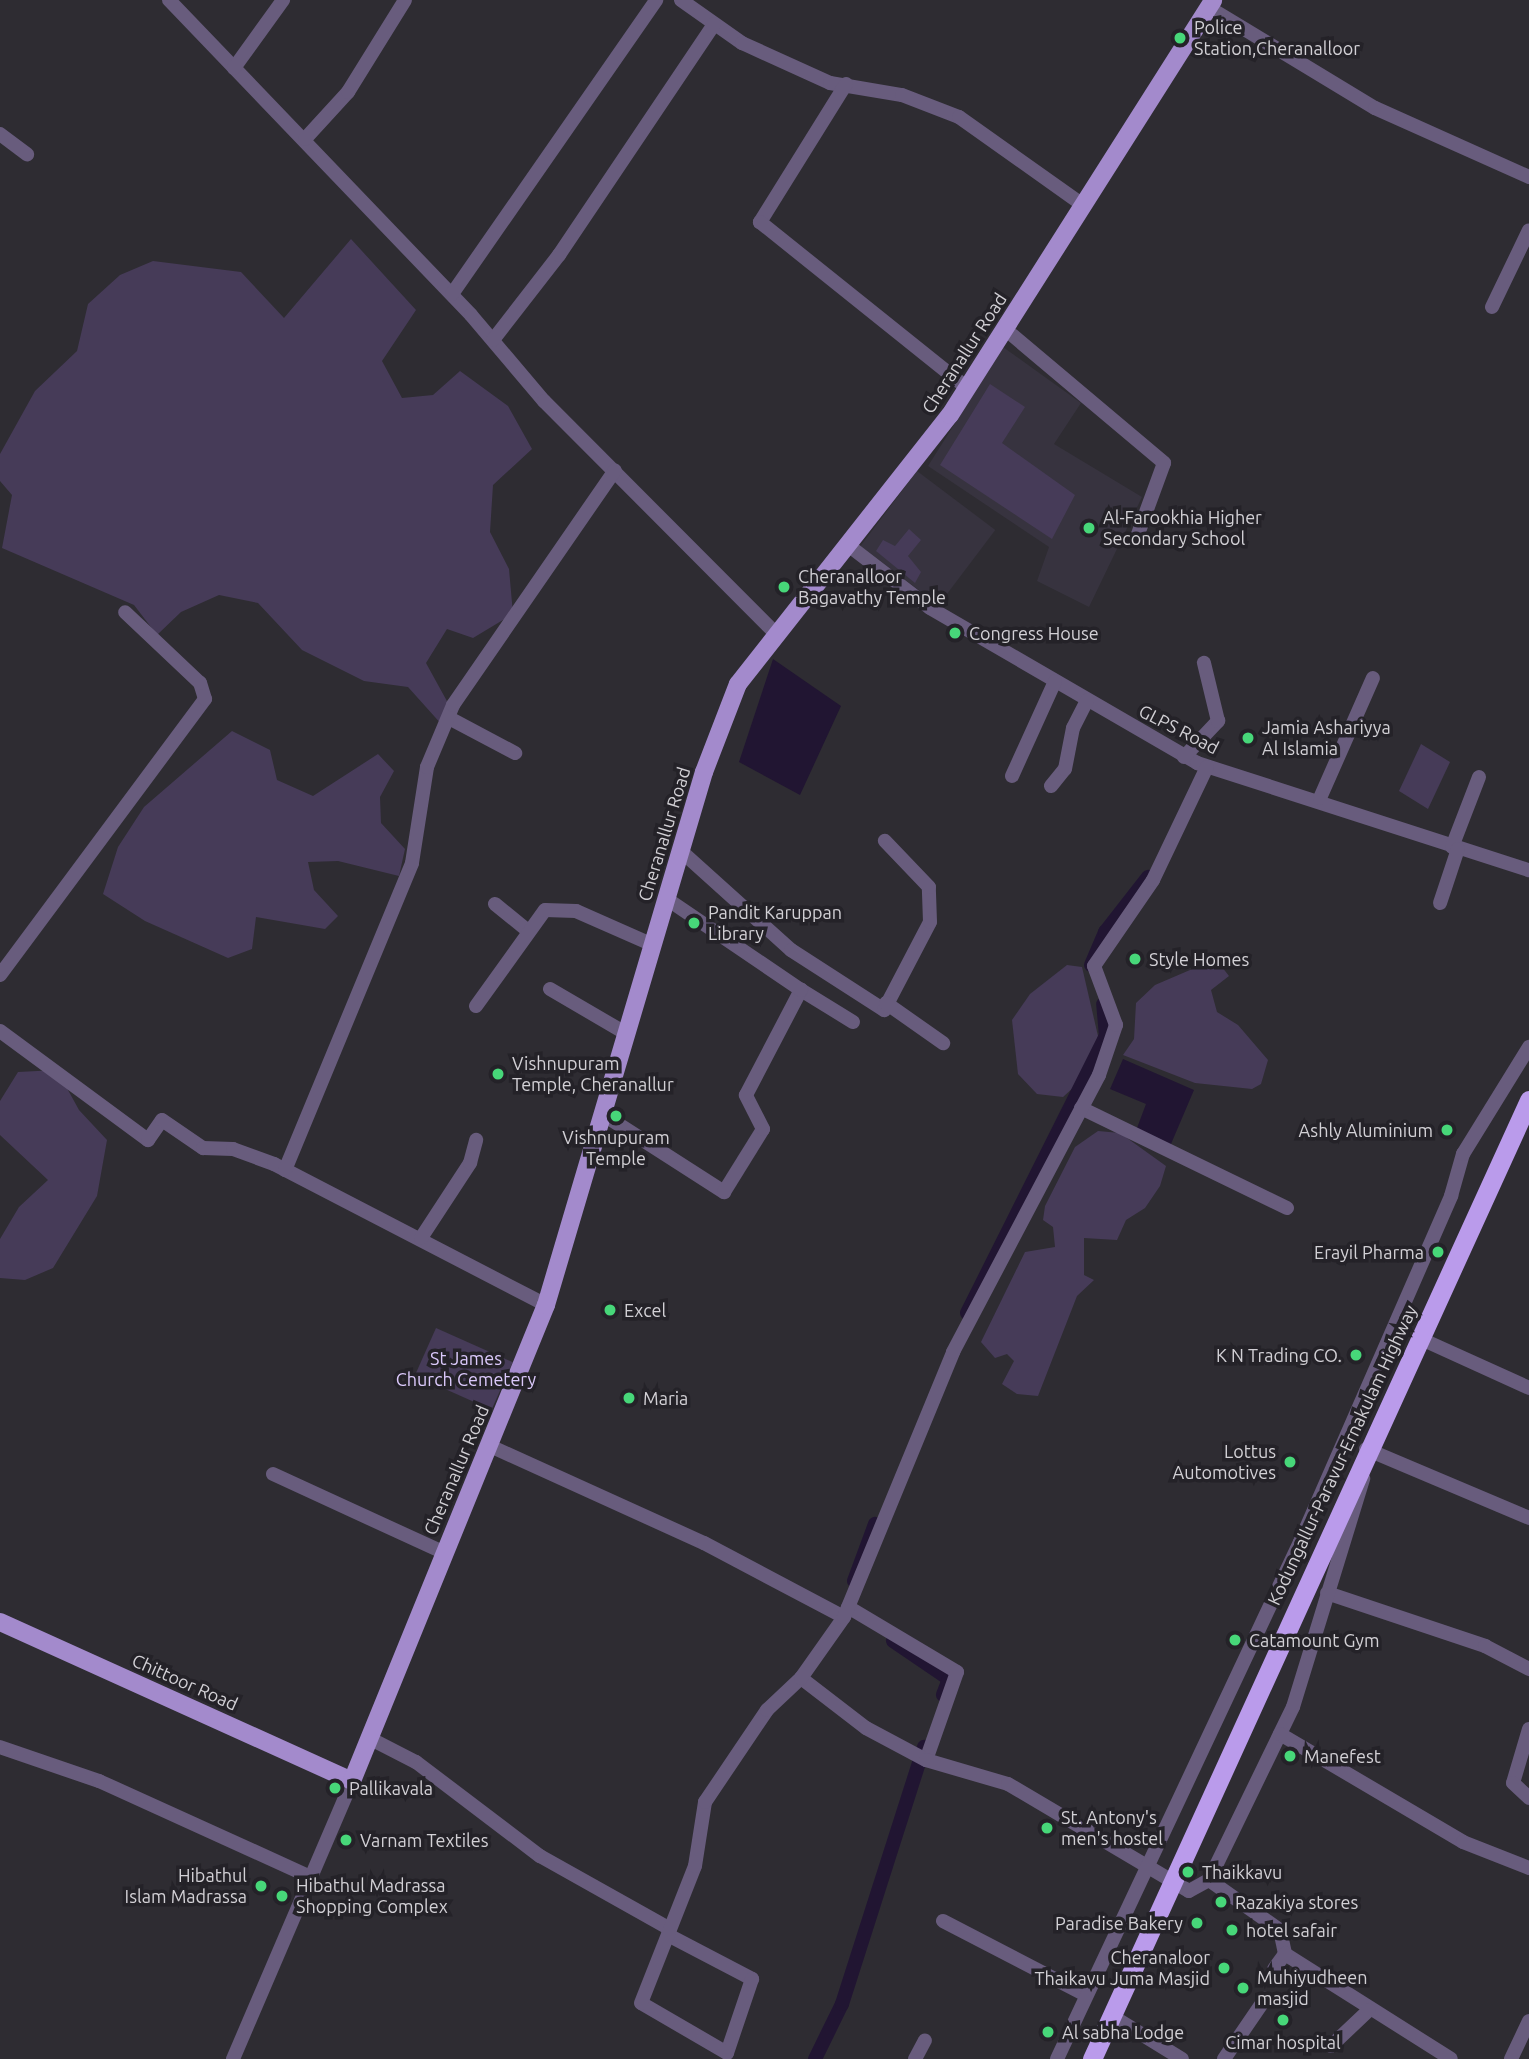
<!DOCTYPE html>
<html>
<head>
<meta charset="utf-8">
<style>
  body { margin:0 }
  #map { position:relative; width:1529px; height:2059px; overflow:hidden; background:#2e2c32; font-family:Ubuntu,sans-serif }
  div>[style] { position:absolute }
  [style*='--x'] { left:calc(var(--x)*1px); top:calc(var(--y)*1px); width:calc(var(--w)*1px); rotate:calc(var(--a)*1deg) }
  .built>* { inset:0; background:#37333f; transform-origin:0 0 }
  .green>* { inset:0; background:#463b58; transform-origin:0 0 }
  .water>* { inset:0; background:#211532 }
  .canal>* { height:14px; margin:-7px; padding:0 7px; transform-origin:7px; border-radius:7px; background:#211532 }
  .minor>* { height:14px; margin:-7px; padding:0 7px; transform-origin:7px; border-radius:7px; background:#685c7d }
  .major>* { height:18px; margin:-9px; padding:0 9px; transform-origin:9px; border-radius:9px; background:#a38acc }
  .highway>* { height:19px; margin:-9.5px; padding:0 9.5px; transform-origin:9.5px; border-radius:9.5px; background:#ba9beb }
  .dots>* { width:19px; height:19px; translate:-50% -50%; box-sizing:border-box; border:4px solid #242228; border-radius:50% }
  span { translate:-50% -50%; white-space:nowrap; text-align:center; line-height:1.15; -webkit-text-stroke:7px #242228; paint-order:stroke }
  .poi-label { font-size:18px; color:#d2d0d5 }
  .left { translate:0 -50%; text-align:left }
  .right { translate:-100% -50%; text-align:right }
  .street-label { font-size:18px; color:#d2d0d5 }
  .park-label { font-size:18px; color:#dbc9fb }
</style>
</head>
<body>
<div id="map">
  <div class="built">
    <i style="clip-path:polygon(1003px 347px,1081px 403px,1054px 444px,1142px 497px,1089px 607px,1037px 581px,1049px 547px,928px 466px)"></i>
    <i style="left:917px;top:471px;width:98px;height:94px;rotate:37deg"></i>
  </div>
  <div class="green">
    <i style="clip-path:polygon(351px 239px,416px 310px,382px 361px,402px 398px,433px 395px,460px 371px,508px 406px,532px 449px,493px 485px,490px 532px,509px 569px,513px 614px,473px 638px,447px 629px,426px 663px,448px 703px,443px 726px,408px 687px,364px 681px,302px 650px,258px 603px,219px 595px,181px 612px,157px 635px,134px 605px,2px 548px,12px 495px,0 481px,0 454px,35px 391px,77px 351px,88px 304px,120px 275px,153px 261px,241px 272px,284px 318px)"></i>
    <i style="clip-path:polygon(990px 384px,1025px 407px,1002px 443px,1075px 495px,1052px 539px,940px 465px)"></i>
    <i style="clip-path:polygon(909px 529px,921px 540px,908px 556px,921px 572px,915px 583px,876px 551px,883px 540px,895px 546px)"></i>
    <i style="clip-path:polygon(232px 731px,270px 750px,277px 780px,313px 796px,378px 754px,394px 771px,380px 797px,381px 823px,405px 849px,399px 876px,338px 861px,308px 862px,314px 890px,338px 916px,325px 929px,256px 917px,252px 949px,228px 958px,145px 921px,103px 894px,118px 847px,144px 807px)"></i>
    <i style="clip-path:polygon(1421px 744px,1450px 762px,1428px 809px,1399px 791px)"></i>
    <i style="clip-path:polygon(1204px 964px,1222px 967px,1229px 976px,1211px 990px,1217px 1012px,1238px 1025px,1268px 1060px,1261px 1084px,1252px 1089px,1195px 1083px,1123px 1055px,1134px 1039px,1136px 1003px,1155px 985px)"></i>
    <i style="clip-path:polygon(1067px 965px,1082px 967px,1098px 1036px,1086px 1076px,1063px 1097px,1037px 1094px,1018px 1074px,1012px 1020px,1030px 994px)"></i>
    <i style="clip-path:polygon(57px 1070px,79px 1110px,107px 1140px,97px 1196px,53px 1268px,25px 1280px,0 1278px,0 1239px,19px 1207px,48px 1180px,0 1135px,0 1101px,18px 1072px)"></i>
    <i style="clip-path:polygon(1098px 1131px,1120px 1133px,1166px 1166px,1160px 1186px,1145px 1208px,1126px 1220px,1117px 1240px,1084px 1238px,1084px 1275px,1094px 1280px,1077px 1296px,1038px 1396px,1017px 1394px,1002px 1384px,1014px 1361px,1007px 1354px,995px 1358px,981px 1342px,1025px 1252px,1055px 1247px,1053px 1227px,1043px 1220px,1045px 1206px,1075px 1147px)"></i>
    <i style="left:436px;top:1328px;width:84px;height:52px;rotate:24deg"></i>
  </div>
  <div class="water">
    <i style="clip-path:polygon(773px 659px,841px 706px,800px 795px,739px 762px)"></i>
    <i style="clip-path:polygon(1123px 1059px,1194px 1090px,1168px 1151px,1134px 1136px,1146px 1104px,1110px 1089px)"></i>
  </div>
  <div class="canal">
    <i style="--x:1091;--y:965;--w:36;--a:-67"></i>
    <i style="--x:1105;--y:932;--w:70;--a:-52"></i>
    <i style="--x:967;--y:1313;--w:310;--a:-63.4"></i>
    <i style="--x:1106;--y:1036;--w:32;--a:-95"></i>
    <i style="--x:854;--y:1581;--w:61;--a:-69.8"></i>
    <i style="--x:893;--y:1641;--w:68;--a:34.2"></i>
    <i style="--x:949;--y:1679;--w:17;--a:111"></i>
    <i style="--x:815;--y:2059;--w:61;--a:-63.9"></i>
    <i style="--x:842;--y:2004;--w:270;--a:-72.3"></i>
  </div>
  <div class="minor">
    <i style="--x:169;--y:0;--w:436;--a:46.2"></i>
    <i style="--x:471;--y:315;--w:113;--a:49.7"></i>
    <i style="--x:544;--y:401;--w:330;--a:45.1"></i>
    <i style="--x:681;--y:0;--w:75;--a:35.2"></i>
    <i style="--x:742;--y:43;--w:97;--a:24.4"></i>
    <i style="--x:830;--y:83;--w:73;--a:9.5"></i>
    <i style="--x:902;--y:95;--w:61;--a:21.1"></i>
    <i style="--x:959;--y:117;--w:152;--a:35.4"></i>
    <i style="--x:1208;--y:7;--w:195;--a:31.2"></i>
    <i style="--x:1375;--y:108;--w:169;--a:24.1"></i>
    <i style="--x:234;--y:68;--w:84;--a:-54.2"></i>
    <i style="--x:846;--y:84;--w:163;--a:121.9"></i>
    <i style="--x:760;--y:222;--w:265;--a:38.7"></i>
    <i style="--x:0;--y:134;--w:34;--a:37"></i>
    <i style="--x:305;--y:139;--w:64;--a:-47.5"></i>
    <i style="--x:348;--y:92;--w:108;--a:-58.2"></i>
    <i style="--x:452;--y:294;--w:358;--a:-55.2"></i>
    <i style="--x:1492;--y:307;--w:85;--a:-64.3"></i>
    <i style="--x:1005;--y:329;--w:208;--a:40.1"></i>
    <i style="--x:1164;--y:463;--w:76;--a:110.1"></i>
    <i style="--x:493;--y:340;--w:108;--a:-52.2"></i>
    <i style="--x:559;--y:255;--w:278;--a:-56.1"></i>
    <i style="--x:848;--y:545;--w:103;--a:37.5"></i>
    <i style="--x:930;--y:608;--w:309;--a:30.1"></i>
    <i style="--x:1197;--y:763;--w:349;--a:17.9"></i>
    <i style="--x:449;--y:718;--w:75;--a:27.9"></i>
    <i style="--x:1184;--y:757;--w:50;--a:-46.6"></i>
    <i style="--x:1218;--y:721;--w:60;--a:-103.6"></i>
    <i style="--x:1012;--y:776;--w:104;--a:-65.6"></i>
    <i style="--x:1051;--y:786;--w:22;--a:-51"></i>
    <i style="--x:1065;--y:769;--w:42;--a:-79"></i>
    <i style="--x:1073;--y:728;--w:31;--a:-63"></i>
    <i style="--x:1320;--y:798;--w:131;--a:-66.2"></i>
    <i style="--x:1452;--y:847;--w:75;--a:-68.9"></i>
    <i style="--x:681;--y:851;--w:148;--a:42"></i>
    <i style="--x:791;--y:950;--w:111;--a:32.8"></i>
    <i style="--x:884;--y:1010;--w:99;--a:-62.4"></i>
    <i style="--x:930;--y:922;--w:35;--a:-92"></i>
    <i style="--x:929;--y:887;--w:64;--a:-133.7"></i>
    <i style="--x:1440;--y:903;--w:57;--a:-71.6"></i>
    <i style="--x:495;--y:904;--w:41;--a:39.1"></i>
    <i style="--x:0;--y:975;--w:344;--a:-53.4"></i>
    <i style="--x:205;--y:699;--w:17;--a:-107"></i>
    <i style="--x:200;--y:683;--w:103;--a:-136.6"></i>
    <i style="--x:550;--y:989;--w:89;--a:30.3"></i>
    <i style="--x:801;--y:990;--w:61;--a:31.6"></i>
    <i style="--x:886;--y:1003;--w:70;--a:35.1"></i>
    <i style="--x:476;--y:1006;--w:118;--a:-54.3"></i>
    <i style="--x:545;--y:910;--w:31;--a:2"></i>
    <i style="--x:576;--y:911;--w:84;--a:23.8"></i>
    <i style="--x:0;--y:1031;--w:184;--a:36.4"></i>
    <i style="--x:148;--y:1140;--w:24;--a:-55"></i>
    <i style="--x:162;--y:1120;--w:50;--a:34.3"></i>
    <i style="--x:203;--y:1148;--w:30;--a:2"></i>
    <i style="--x:233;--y:1149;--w:44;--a:20.1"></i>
    <i style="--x:274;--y:1164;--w:306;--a:27.4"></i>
    <i style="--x:1081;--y:1108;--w:229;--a:25.9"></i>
    <i style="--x:604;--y:1115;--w:143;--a:32.7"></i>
    <i style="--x:724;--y:1192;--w:74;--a:-58.2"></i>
    <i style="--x:763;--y:1129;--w:38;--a:-117"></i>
    <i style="--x:746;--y:1095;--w:119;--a:-62.4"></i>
    <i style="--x:801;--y:990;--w:162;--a:-145.8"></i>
    <i style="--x:285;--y:1170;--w:332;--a:-67.5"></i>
    <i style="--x:412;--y:863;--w:97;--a:-81.1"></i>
    <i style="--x:427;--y:767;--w:67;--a:-67.2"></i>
    <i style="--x:453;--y:705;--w:285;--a:-55.4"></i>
    <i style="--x:421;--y:1238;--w:90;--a:-56.8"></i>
    <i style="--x:470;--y:1163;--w:24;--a:-75"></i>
    <i style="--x:1419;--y:1338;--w:121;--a:24.4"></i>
    <i style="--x:490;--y:1446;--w:235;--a:24.4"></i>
    <i style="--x:704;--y:1543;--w:158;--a:27.9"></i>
    <i style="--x:1366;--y:1449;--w:177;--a:22.9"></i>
    <i style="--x:273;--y:1474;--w:189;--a:24.7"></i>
    <i style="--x:1327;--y:1593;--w:167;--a:18.5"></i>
    <i style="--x:1485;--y:1646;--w:50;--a:27.6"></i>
    <i style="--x:848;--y:1607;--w:127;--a:30.8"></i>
    <i style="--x:957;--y:1672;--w:93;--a:109.4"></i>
    <i style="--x:801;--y:1678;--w:82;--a:37.6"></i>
    <i style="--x:866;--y:1728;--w:68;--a:28.1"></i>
    <i style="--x:926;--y:1760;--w:85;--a:16.3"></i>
    <i style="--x:1008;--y:1784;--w:210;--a:30.6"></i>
    <i style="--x:1189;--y:1891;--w:23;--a:-29"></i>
    <i style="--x:1209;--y:1880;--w:192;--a:-64.1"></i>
    <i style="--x:1293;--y:1707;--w:239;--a:-72.9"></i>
    <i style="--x:1529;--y:1729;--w:56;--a:106.5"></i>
    <i style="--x:1513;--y:1783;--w:22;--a:43"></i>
    <i style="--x:1280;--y:1734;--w:212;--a:30.5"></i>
    <i style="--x:1463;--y:1842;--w:71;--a:21.5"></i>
    <i style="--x:369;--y:1738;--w:53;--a:27.1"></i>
    <i style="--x:416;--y:1762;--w:156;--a:37.2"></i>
    <i style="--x:540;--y:1856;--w:149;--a:29.3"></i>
    <i style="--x:0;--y:1747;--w:105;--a:19"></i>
    <i style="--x:99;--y:1781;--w:233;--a:24.4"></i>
    <i style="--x:1209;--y:1880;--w:87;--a:35.2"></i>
    <i style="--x:1280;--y:1930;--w:25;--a:78"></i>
    <i style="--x:1285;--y:1954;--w:196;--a:32.3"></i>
    <i style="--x:943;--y:1921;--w:161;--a:27.4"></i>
    <i style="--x:668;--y:1935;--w:95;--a:27.6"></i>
    <i style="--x:752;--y:1979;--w:78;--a:108.7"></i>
    <i style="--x:727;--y:2053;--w:99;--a:-149.8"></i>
    <i style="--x:641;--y:2003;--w:147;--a:-68.5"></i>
    <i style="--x:695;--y:1866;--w:65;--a:-81.1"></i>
    <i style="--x:705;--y:1802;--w:111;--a:-56"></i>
    <i style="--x:767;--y:1710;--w:47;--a:-43.3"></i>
    <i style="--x:801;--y:1678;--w:75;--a:-54.8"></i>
    <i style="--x:844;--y:1617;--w:287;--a:-67.6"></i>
    <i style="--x:953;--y:1352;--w:313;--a:-62.2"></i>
    <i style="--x:1099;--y:1075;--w:53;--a:-71.2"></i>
    <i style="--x:1116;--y:1025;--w:63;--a:-110.4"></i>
    <i style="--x:1094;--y:966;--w:104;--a:-55.5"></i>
    <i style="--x:1153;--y:880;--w:125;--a:-64.5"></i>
    <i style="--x:1274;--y:1969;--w:19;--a:-54"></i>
    <i style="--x:1112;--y:2016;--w:82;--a:31.6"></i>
    <i style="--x:1331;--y:2046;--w:52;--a:-43.5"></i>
    <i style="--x:233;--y:2059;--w:302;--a:-66.8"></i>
    <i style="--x:915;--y:2059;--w:21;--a:-62"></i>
    <i style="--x:1057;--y:2059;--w:571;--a:-64.83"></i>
    <i style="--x:1300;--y:1542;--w:378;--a:-66.4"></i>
    <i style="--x:1451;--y:1196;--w:44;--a:-74.1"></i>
    <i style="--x:1463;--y:1154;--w:126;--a:-58.3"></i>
    <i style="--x:1224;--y:2059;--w:73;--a:-55.7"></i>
    <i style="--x:1511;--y:2059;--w:42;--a:-64.7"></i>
  </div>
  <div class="major">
    <i style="--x:0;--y:1622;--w:386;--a:24.3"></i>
    <i style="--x:352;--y:1781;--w:514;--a:-67.83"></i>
    <i style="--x:546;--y:1305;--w:556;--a:-73.49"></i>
    <i style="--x:704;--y:772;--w:94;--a:-68.9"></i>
    <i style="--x:738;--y:684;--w:342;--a:-51.8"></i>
    <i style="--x:950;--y:415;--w:491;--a:-57.6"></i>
  </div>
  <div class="highway">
    <i style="--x:1092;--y:2059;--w:1054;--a:-65.5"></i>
  </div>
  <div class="dots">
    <i style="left:1180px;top:38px;background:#47d779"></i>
    <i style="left:1089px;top:528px;background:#47d779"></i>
    <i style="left:784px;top:587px;background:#47d779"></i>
    <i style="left:955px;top:633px;background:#47d779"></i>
    <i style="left:1248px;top:738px;background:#47d779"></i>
    <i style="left:694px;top:923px;background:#47d779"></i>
    <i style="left:1135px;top:959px;background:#47d779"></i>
    <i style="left:498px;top:1074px;background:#47d779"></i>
    <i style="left:616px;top:1116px;background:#47d779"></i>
    <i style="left:1447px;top:1130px;background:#47d779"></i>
    <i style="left:1438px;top:1252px;background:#47d779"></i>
    <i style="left:610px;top:1310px;background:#47d779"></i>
    <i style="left:1356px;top:1355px;background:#47d779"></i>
    <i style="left:629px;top:1398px;background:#47d779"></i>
    <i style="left:1290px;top:1462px;background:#47d779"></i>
    <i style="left:1235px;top:1640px;background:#47d779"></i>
    <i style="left:1290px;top:1756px;background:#47d779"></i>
    <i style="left:335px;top:1788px;background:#47d779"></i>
    <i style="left:1047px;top:1828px;background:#47d779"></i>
    <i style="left:346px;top:1840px;background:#47d779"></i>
    <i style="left:1188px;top:1872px;background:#47d779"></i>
    <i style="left:261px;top:1886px;background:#47d779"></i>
    <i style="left:282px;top:1896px;background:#47d779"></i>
    <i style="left:1221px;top:1902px;background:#47d779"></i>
    <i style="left:1197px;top:1923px;background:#47d779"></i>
    <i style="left:1232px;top:1930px;background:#47d779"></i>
    <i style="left:1224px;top:1968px;background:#47d779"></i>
    <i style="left:1243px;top:1988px;background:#47d779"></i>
    <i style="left:1283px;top:2020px;background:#47d779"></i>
    <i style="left:1048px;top:2032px;background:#47d779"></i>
  </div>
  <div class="poi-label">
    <span class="left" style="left:1194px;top:38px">Police<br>Station,Cheranalloor</span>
    <span class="left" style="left:1103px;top:528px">Al-Farookhia Higher<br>Secondary School</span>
    <span class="left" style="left:798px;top:587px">Cheranalloor<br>Bagavathy Temple</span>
    <span class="left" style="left:969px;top:633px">Congress House</span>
    <span class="left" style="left:1262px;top:738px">Jamia Ashariyya<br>Al Islamia</span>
    <span class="left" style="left:708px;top:923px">Pandit Karuppan<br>Library</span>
    <span class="left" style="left:1149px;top:959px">Style Homes</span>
    <span class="left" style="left:512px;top:1074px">Vishnupuram<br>Temple, Cheranallur</span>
    <span class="right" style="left:1433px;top:1130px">Ashly Aluminium</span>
    <span style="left:616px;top:1148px">Vishnupuram<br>Temple</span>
    <span class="right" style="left:1424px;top:1252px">Erayil Pharma</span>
    <span class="left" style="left:624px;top:1310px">Excel</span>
    <span class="right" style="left:1342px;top:1355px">K N Trading CO.</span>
    <span class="left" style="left:643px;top:1398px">Maria</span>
    <span class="right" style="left:1276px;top:1462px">Lottus<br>Automotives</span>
    <span class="left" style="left:1249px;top:1640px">Catamount Gym</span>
    <span class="left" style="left:1304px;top:1756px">Manefest</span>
    <span class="left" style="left:349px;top:1788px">Pallikavala</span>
    <span class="left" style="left:1061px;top:1828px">St. Antony's<br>men's hostel</span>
    <span class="left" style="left:360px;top:1840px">Varnam Textiles</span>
    <span class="left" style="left:1202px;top:1872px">Thaikkavu</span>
    <span class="right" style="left:247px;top:1886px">Hibathul<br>Islam Madrassa</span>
    <span class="left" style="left:296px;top:1896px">Hibathul Madrassa<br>Shopping Complex</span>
    <span class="left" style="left:1235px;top:1902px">Razakiya stores</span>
    <span class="right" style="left:1183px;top:1923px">Paradise Bakery</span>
    <span class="left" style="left:1246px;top:1930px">hotel safair</span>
    <span class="right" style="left:1210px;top:1968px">Cheranaloor<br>Thaikavu Juma Masjid</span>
    <span class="left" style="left:1257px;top:1988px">Muhiyudheen<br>masjid</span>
    <span class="left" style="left:1062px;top:2032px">Al sabha Lodge</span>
    <span style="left:1283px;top:2042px">Cimar hospital</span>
  </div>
  <div class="street-label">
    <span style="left:964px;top:353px;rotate:-57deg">Cheranallur Road</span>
    <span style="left:1179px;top:729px;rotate:27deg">GLPS Road</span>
    <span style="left:664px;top:834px;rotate:-73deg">Cheranallur Road</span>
    <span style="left:1342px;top:1455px;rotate:-65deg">Kodungallur-Paravur-Ernakulam Highway</span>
    <span style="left:456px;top:1470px;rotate:-67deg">Cheranallur Road</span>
    <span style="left:185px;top:1682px;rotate:24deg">Chittoor Road</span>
  </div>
  <div class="park-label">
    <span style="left:466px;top:1369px">St James<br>Church Cemetery</span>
  </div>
</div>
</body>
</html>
